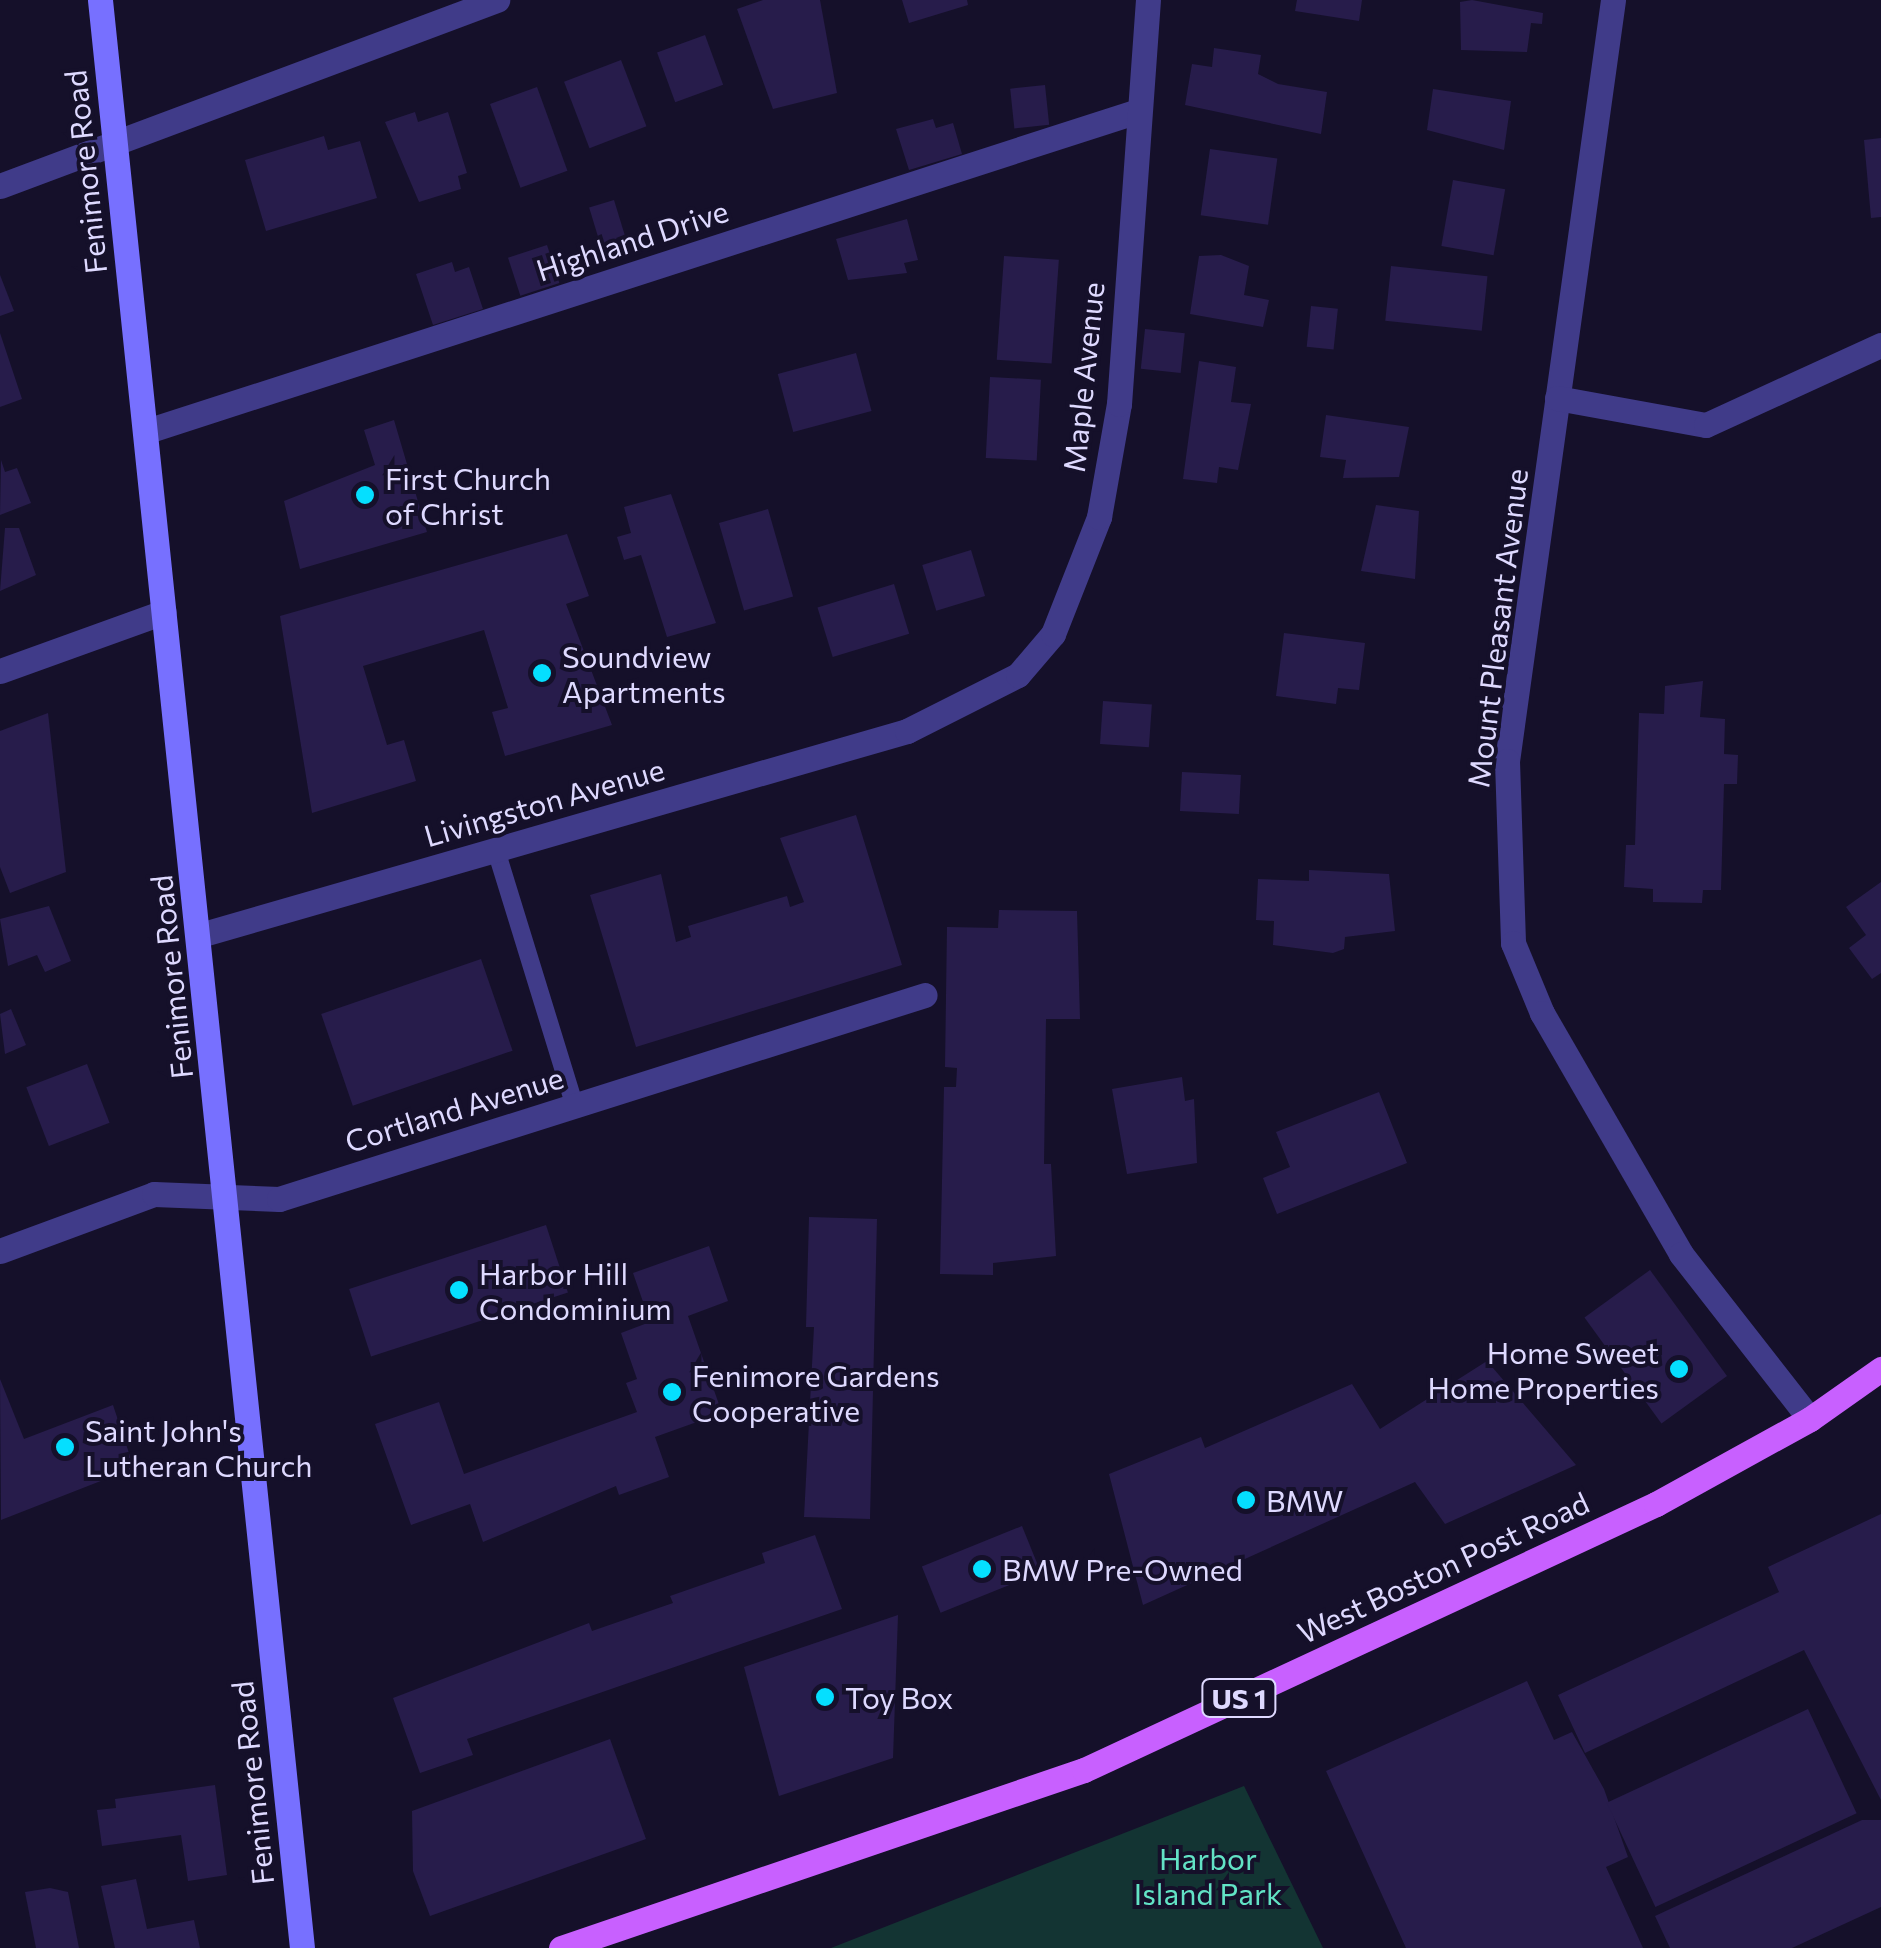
<!DOCTYPE html>
<html>
<head>
<meta charset="utf-8">
<style>
  body { margin:0 }
  #map { position:relative; width:1881px; height:1948px; overflow:hidden; background:#15102a; font-family:Commissioner,sans-serif }
  div>[style] { position:absolute }
  [style*='--x'] { left:calc(var(--x)*1px); top:calc(var(--y)*1px); width:calc(var(--w)*1px); rotate:calc(var(--a)*1deg) }
  .green>* { inset:0; background:#133433 }
  .building>* { inset:0; background:#271c4b; transform-origin:0 0 }
  .lane>* { height:18px; margin:-9px; padding:0 9px; transform-origin:9px; border-radius:9px; background:#403b89 }
  .street>* { height:25px; margin:-12.5px; padding:0 12.5px; transform-origin:12.5px; border-radius:12.5px; background:#403b89 }
  .secondary>* { height:25px; margin:-12.5px; padding:0 12.5px; transform-origin:12.5px; border-radius:12.5px; background:#7770ff }
  .primary>* { height:25px; margin:-12.5px; padding:0 12.5px; transform-origin:12.5px; border-radius:12.5px; background:#c860ff }
  .dots>* { width:28px; height:28px; translate:-50% -50%; box-sizing:border-box; border:5px solid #15102a; border-radius:50% }
  span { translate:-50% -50%; white-space:nowrap; text-align:center; line-height:1.15; -webkit-text-stroke:8px #15102a; paint-order:stroke }
  .shield-label span { padding:2px 8px; background:#15102a; border:2px solid; border-radius:8px; -webkit-text-stroke-width:0 }
  .shield-label { font-size:28px; color:#ded9ff; font-weight:700 }
  .street-label { font-size:30px; color:#ded9ff }
  .poi-label { font-size:30px; color:#ded9ff }
  .left { translate:0 -50%; text-align:left }
  .right { translate:-100% -50%; text-align:right }
  .park-label { font-size:30px; color:#62e2c5 }
</style>
</head>
<body>
<div id="map">
  <div class="green">
    <i style="clip-path:polygon(1244px 1786px,1323px 1948px,831px 1948px)"></i>
  </div>
  <div class="building">
    <i style="clip-path:polygon(763px 0,820px 0,837px 93px,773px 109px,737px 9px)"></i>
    <i style="clip-path:polygon(902px 0,967px 0,968px 5px,909px 23px)"></i>
    <i style="clip-path:polygon(1297px 0,1362px 0,1359px 21px,1295px 11px)"></i>
    <i style="clip-path:polygon(1472px 0,1543px 13px,1542px 24px,1531px 23px,1527px 52px,1461px 50px,1460px 2px)"></i>
    <i style="left:705px;top:35px;width:53px;height:51px;rotate:70deg"></i>
    <i style="clip-path:polygon(1214px 48px,1261px 55px,1258px 74px,1278px 84px,1327px 92px,1321px 134px,1185px 105px,1192px 64px,1212px 67px)"></i>
    <i style="left:621px;top:60px;width:71px;height:61px;rotate:69deg"></i>
    <i style="left:1045px;top:85px;width:40px;height:35px;rotate:84deg"></i>
    <i style="left:537px;top:87px;width:89px;height:50px;rotate:70deg"></i>
    <i style="clip-path:polygon(1433px 89px,1511px 101px,1504px 150px,1427px 130px)"></i>
    <i style="clip-path:polygon(415px 112px,418px 122px,448px 112px,467px 173px,458px 176px,461px 189px,419px 202px,385px 122px)"></i>
    <i style="clip-path:polygon(933px 119px,936px 128px,953px 123px,962px 154px,909px 170px,896px 129px)"></i>
    <i style="clip-path:polygon(324px 136px,328px 150px,360px 141px,377px 198px,266px 231px,245px 160px)"></i>
    <i style="clip-path:polygon(1881px 138px,1881px 217px,1871px 218px,1864px 140px)"></i>
    <i style="left:1210px;top:149px;width:68px;height:67px;rotate:8deg"></i>
    <i style="left:1453px;top:180px;width:53px;height:67px;rotate:10deg"></i>
    <i style="left:614px;top:200px;width:44px;height:26px;rotate:73deg"></i>
    <i style="clip-path:polygon(907px 219px,918px 260px,904px 263px,907px 273px,848px 280px,836px 239px)"></i>
    <i style="left:547px;top:245px;width:40px;height:41px;rotate:72deg"></i>
    <i style="clip-path:polygon(1221px 255px,1249px 266px,1244px 295px,1269px 300px,1263px 327px,1190px 314px,1199px 256px)"></i>
    <i style="left:1004px;top:256px;width:55px;height:104px;rotate:4deg"></i>
    <i style="clip-path:polygon(452px 262px,455px 272px,469px 267px,483px 309px,433px 325px,416px 274px)"></i>
    <i style="left:1391px;top:266px;width:97px;height:55px;rotate:6deg"></i>
    <i style="clip-path:polygon(0 275px,14px 311px,0 316px)"></i>
    <i style="left:1311px;top:306px;width:27px;height:41px;rotate:6deg"></i>
    <i style="left:1145px;top:329px;width:40px;height:40px;rotate:6deg"></i>
    <i style="clip-path:polygon(0 333px,22px 399px,0 407px)"></i>
    <i style="left:856px;top:353px;width:60px;height:81px;rotate:75deg"></i>
    <i style="clip-path:polygon(1199px 361px,1236px 367px,1231px 402px,1251px 404px,1238px 470px,1219px 467px,1217px 483px,1183px 479px)"></i>
    <i style="left:990px;top:377px;width:51px;height:81px;rotate:3deg"></i>
    <i style="clip-path:polygon(1326px 415px,1409px 427px,1399px 477px,1343px 478px,1346px 460px,1320px 457px)"></i>
    <i style="clip-path:polygon(394px 420px,427px 532px,300px 569px,284px 501px,375px 465px,364px 430px)"></i>
    <i style="clip-path:polygon(1px 460px,5px 472px,17px 468px,31px 503px,0 515px)"></i>
    <i style="clip-path:polygon(671px 494px,716px 623px,667px 637px,641px 555px,624px 560px,617px 537px,631px 533px,624px 507px)"></i>
    <i style="clip-path:polygon(1376px 505px,1419px 511px,1415px 579px,1361px 571px)"></i>
    <i style="left:768px;top:509px;width:91px;height:51px;rotate:74deg"></i>
    <i style="clip-path:polygon(5px 528px,19px 528px,36px 575px,0 591px)"></i>
    <i style="clip-path:polygon(567px 534px,589px 596px,566px 604px,612px 725px,505px 756px,492px 712px,508px 708px,484px 630px,363px 666px,387px 745px,404px 740px,416px 781px,312px 813px,280px 616px)"></i>
    <i style="left:971px;top:550px;width:48px;height:51px;rotate:73deg"></i>
    <i style="left:894px;top:584px;width:52px;height:80px;rotate:73deg"></i>
    <i style="clip-path:polygon(1284px 633px,1365px 643px,1359px 690px,1338px 688px,1336px 704px,1276px 696px)"></i>
    <i style="clip-path:polygon(1703px 681px,1700px 717px,1725px 719px,1724px 754px,1738px 755px,1737px 784px,1724px 784px,1721px 890px,1703px 890px,1702px 903px,1653px 902px,1653px 889px,1624px 887px,1626px 845px,1635px 845px,1639px 713px,1664px 714px,1665px 686px)"></i>
    <i style="left:1103px;top:701px;width:49px;height:43px;rotate:4deg"></i>
    <i style="clip-path:polygon(48px 713px,66px 872px,10px 893px,0 867px,0 731px)"></i>
    <i style="left:1182px;top:772px;width:59px;height:39px;rotate:3deg"></i>
    <i style="clip-path:polygon(856px 815px,902px 965px,636px 1047px,590px 895px,661px 874px,676px 942px,691px 937px,688px 926px,787px 896px,790px 907px,804px 902px,780px 838px)"></i>
    <i style="clip-path:polygon(1309px 870px,1389px 874px,1395px 931px,1345px 937px,1344px 949px,1333px 953px,1273px 945px,1274px 921px,1256px 920px,1258px 879px,1309px 881px)"></i>
    <i style="clip-path:polygon(1881px 882px,1881px 973px,1872px 979px,1849px 948px,1866px 935px,1846px 907px)"></i>
    <i style="clip-path:polygon(49px 906px,71px 961px,45px 972px,37px 955px,8px 966px,0 919px)"></i>
    <i style="clip-path:polygon(999px 910px,1077px 911px,1080px 1019px,1046px 1019px,1044px 1164px,1051px 1164px,1056px 1256px,993px 1263px,993px 1275px,940px 1274px,944px 1087px,956px 1087px,957px 1068px,945px 1067px,947px 927px,998px 928px)"></i>
    <i style="left:481px;top:959px;width:97px;height:169px;rotate:71deg"></i>
    <i style="clip-path:polygon(11px 1009px,26px 1045px,5px 1054px,0 1014px)"></i>
    <i style="left:87px;top:1064px;width:63px;height:65px;rotate:69deg"></i>
    <i style="clip-path:polygon(1182px 1077px,1185px 1101px,1194px 1099px,1197px 1163px,1127px 1174px,1112px 1089px)"></i>
    <i style="clip-path:polygon(1379px 1092px,1407px 1163px,1277px 1214px,1263px 1178px,1290px 1167px,1276px 1132px)"></i>
    <i style="clip-path:polygon(809px 1217px,877px 1219px,870px 1519px,804px 1517px,814px 1327px,806px 1327px)"></i>
    <i style="left:546px;top:1225px;width:71px;height:207px;rotate:72deg"></i>
    <i style="clip-path:polygon(709px 1246px,728px 1301px,688px 1316px,722px 1413px,655px 1437px,669px 1477px,619px 1495px,616px 1486px,483px 1542px,470px 1504px,411px 1525px,375px 1424px,439px 1402px,464px 1474px,637px 1412px,626px 1383px,637px 1379px,621px 1333px,650px 1322px,633px 1273px)"></i>
    <i style="left:1650px;top:1270px;width:131px;height:81px;rotate:54deg"></i>
    <i style="clip-path:polygon(1487px 1361px,1576px 1465px,1445px 1524px,1415px 1482px,1143px 1605px,1109px 1474px,1201px 1437px,1205px 1448px,1352px 1384px,1380px 1429px)"></i>
    <i style="clip-path:polygon(0 1379px,24px 1439px,113px 1405px,134px 1468px,1px 1520px)"></i>
    <i style="clip-path:polygon(1881px 1514px,1881px 1800px,1804px 1650px,1585px 1753px,1558px 1695px,1779px 1592px,1768px 1567px)"></i>
    <i style="left:1022px;top:1526px;width:50px;height:108px;rotate:68deg"></i>
    <i style="clip-path:polygon(815px 1535px,842px 1609px,467px 1739px,473px 1755px,420px 1773px,393px 1698px,589px 1623px,592px 1631px,673px 1603px,670px 1596px,765px 1563px,762px 1553px)"></i>
    <i style="clip-path:polygon(898px 1615px,893px 1758px,779px 1796px,744px 1667px)"></i>
    <i style="clip-path:polygon(1527px 1681px,1554px 1740px,1572px 1732px,1604px 1789px,1628px 1857px,1606px 1867px,1643px 1948px,1406px 1948px,1326px 1771px)"></i>
    <i style="left:1808px;top:1709px;width:115px;height:222px;rotate:65deg"></i>
    <i style="clip-path:polygon(610px 1739px,646px 1839px,430px 1916px,413px 1871px,412px 1811px)"></i>
    <i style="clip-path:polygon(215px 1785px,227px 1875px,188px 1881px,181px 1835px,102px 1846px,97px 1810px,116px 1808px,115px 1799px)"></i>
    <i style="clip-path:polygon(1862px 1820px,1881px 1820px,1881px 1907px,1792px 1948px,1670px 1948px,1655px 1916px)"></i>
    <i style="clip-path:polygon(136px 1879px,147px 1929px,194px 1920px,200px 1948px,115px 1948px,101px 1886px)"></i>
    <i style="clip-path:polygon(50px 1888px,68px 1892px,79px 1948px,36px 1948px,25px 1892px)"></i>
  </div>
  <div class="lane">
    <i style="--x:496;--y:850;--w:268;--a:72.9"></i>
  </div>
  <div class="street">
    <i style="--x:1613;--y:0;--w:768;--a:97.93"></i>
    <i style="--x:1507;--y:761;--w:182;--a:88.1"></i>
    <i style="--x:1513;--y:943;--w:76;--a:67.5"></i>
    <i style="--x:1542;--y:1013;--w:278;--a:60"></i>
    <i style="--x:1681;--y:1254;--w:209;--a:52"></i>
    <i style="--x:0;--y:186;--w:531;--a:-20.52"></i>
    <i style="--x:1557;--y:398;--w:151;--a:10.3"></i>
    <i style="--x:1706;--y:425;--w:192;--a:-24.6"></i>
    <i style="--x:147;--y:431;--w:1041;--a:-17.9"></i>
    <i style="--x:0;--y:671;--w:174;--a:-19.8"></i>
    <i style="--x:200;--y:935;--w:736;--a:-16.1"></i>
    <i style="--x:907;--y:731;--w:124;--a:-26.8"></i>
    <i style="--x:1018;--y:675;--w:54;--a:-49.5"></i>
    <i style="--x:1053;--y:634;--w:126;--a:-68.5"></i>
    <i style="--x:1099;--y:517;--w:115;--a:-80"></i>
    <i style="--x:1119;--y:404;--w:405;--a:-85.9"></i>
    <i style="--x:0;--y:1251;--w:164;--a:-20.3"></i>
    <i style="--x:154;--y:1194;--w:125;--a:2.3"></i>
    <i style="--x:279;--y:1199;--w:677;--a:-17.53"></i>
  </div>
  <div class="secondary">
    <i style="--x:100;--y:0;--w:1958;--a:84.08"></i>
  </div>
  <div class="primary">
    <i style="--x:561;--y:1948;--w:552;--a:-18.8"></i>
    <i style="--x:1084;--y:1770;--w:631;--a:-24.94"></i>
    <i style="--x:1656;--y:1504;--w:176;--a:-28.9"></i>
    <i style="--x:1810;--y:1419;--w:87;--a:-35.2"></i>
  </div>
  <div class="dots">
    <i style="left:365px;top:495px;background:#05dfff"></i>
    <i style="left:542px;top:673px;background:#05dfff"></i>
    <i style="left:459px;top:1290px;background:#05dfff"></i>
    <i style="left:1679px;top:1369px;background:#05dfff"></i>
    <i style="left:672px;top:1392px;background:#05dfff"></i>
    <i style="left:65px;top:1447px;background:#05dfff"></i>
    <i style="left:1246px;top:1500px;background:#05dfff"></i>
    <i style="left:982px;top:1569px;background:#05dfff"></i>
    <i style="left:825px;top:1697px;background:#05dfff"></i>
  </div>
  <div class="shield-label">
    <span style="left:1239px;top:1698px">US 1</span>
  </div>
  <div class="street-label">
    <span style="left:85px;top:172px;rotate:-96deg">Fenimore Road</span>
    <span style="left:632px;top:240px;rotate:-18deg">Highland Drive</span>
    <span style="left:1083px;top:377px;rotate:-84deg">Maple Avenue</span>
    <span style="left:1497px;top:628px;rotate:-83deg">Mount Pleasant Avenue</span>
    <span style="left:544px;top:802px;rotate:-16deg">Livingston Avenue</span>
    <span style="left:171px;top:977px;rotate:-96deg">Fenimore Road</span>
    <span style="left:454px;top:1109px;rotate:-17deg">Cortland Avenue</span>
    <span style="left:1443px;top:1567px;rotate:-25deg">West Boston Post Road</span>
    <span style="left:252px;top:1783px;rotate:-96deg">Fenimore Road</span>
  </div>
  <div class="poi-label">
    <span class="left" style="left:385px;top:495px">First Church<br>of Christ</span>
    <span class="left" style="left:562px;top:673px">Soundview<br>Apartments</span>
    <span class="left" style="left:479px;top:1290px">Harbor Hill<br>Condominium</span>
    <span class="right" style="left:1659px;top:1369px">Home Sweet<br>Home Properties</span>
    <span class="left" style="left:692px;top:1392px">Fenimore Gardens<br>Cooperative</span>
    <span class="left" style="left:85px;top:1447px">Saint John's<br>Lutheran Church</span>
    <span class="left" style="left:1266px;top:1500px">BMW</span>
    <span class="left" style="left:1002px;top:1569px">BMW Pre-Owned</span>
    <span class="left" style="left:845px;top:1697px">Toy Box</span>
  </div>
  <div class="park-label">
    <span style="left:1208px;top:1875px">Harbor<br>Island Park</span>
  </div>
</div>
</body>
</html>
